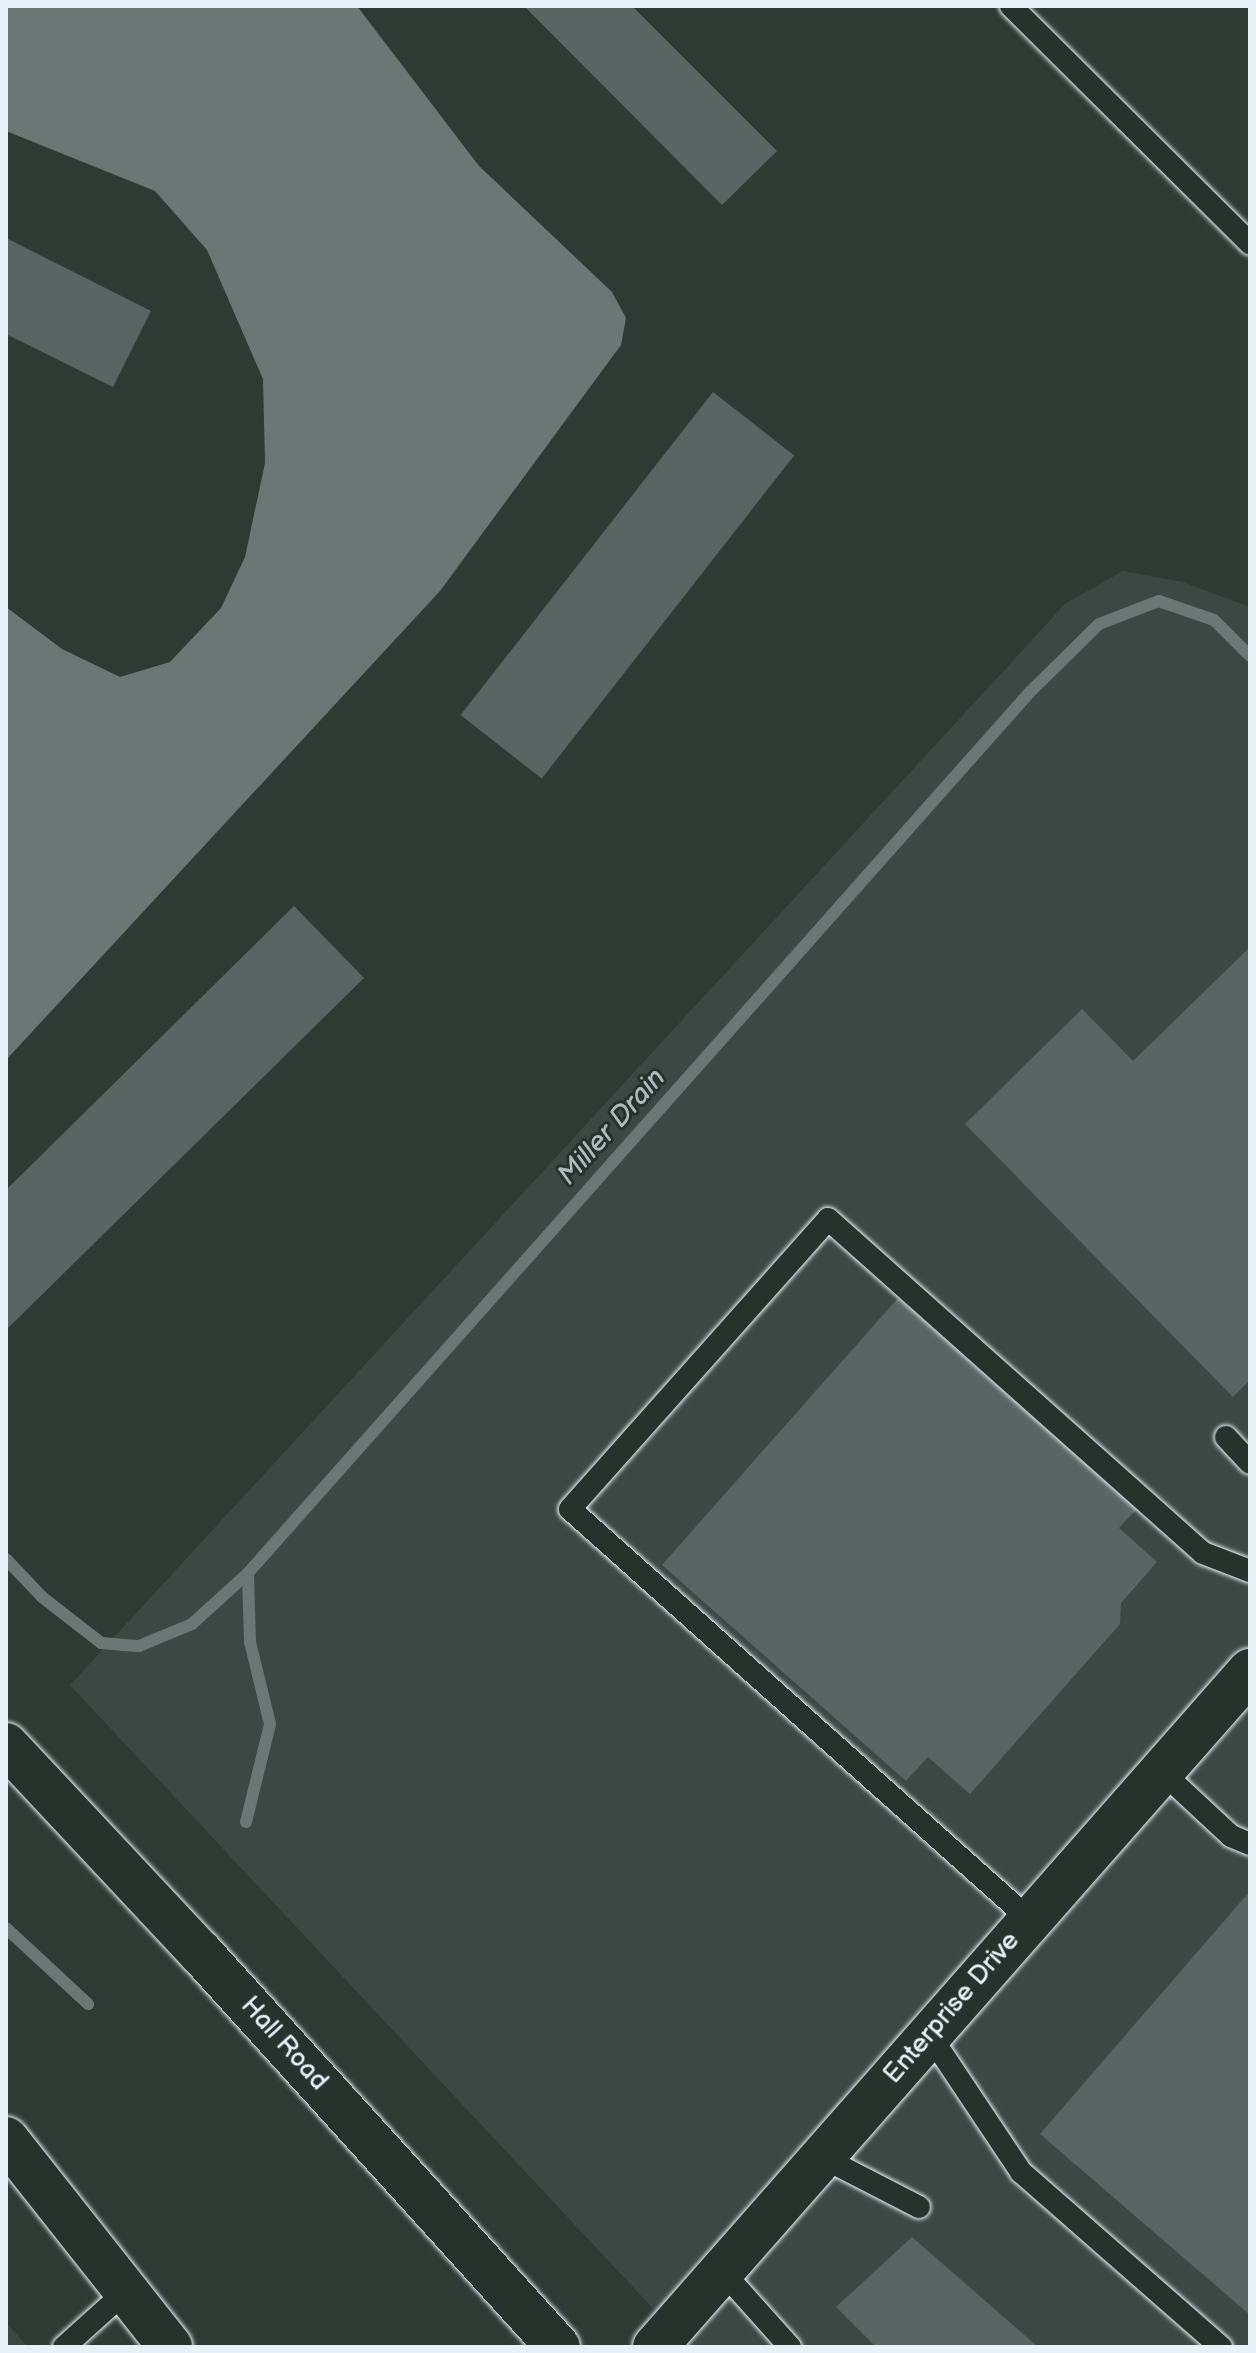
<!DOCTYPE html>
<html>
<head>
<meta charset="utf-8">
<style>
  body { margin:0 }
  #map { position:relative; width:1256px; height:2353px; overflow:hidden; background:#2e3b35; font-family:"Balsamiq Sans",sans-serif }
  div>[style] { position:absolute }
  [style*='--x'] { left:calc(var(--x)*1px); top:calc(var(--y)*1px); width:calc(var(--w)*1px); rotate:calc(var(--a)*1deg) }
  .built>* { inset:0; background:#3b4843 }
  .water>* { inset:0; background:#6b7775 }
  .stream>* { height:12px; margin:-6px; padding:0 6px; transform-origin:6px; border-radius:6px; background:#6b7775 }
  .building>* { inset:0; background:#596563; transform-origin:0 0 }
  .roads { filter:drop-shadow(0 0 2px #e8f1f8) drop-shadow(0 0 2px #e8f1f8) }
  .service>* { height:22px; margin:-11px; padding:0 11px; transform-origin:11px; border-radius:11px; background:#26332d }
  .minor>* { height:44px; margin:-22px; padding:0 22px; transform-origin:22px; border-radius:22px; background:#26332d }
  .trunk>* { height:44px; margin:-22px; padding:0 22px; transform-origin:22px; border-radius:22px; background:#26332d }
  span { translate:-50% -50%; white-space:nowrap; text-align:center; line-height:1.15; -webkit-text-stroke:6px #26332d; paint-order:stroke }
  .street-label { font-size:26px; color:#e8f1f8 }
  .water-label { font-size:28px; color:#b0babd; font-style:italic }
  .frame { position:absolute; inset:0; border:8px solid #e8f1f8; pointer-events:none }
</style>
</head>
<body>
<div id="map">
  <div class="built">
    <i style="clip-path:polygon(1123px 571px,1183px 582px,1250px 607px,1250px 2347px,689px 2347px,70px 1685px,1066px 603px)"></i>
    <i style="clip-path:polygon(6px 2323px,28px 2347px,6px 2347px)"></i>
  </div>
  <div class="water">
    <i style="clip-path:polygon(6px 6px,357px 6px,479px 166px,612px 292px,626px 318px,621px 345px,440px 591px,6px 1060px,6px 607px,62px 649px,120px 677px,170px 662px,221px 608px,245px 557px,265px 463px,263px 379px,207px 250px,155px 191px,6px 131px)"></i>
  </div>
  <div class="stream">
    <i style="--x:6;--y:1559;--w:52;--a:46.5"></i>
    <i style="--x:42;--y:1597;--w:75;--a:37.9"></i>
    <i style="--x:101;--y:1643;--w:38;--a:5"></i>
    <i style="--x:139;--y:1646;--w:57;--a:-22.5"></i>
    <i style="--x:192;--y:1624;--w:76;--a:-42.3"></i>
    <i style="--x:248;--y:1573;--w:1177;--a:-48.41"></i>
    <i style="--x:1029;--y:693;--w:98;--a:-44.6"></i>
    <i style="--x:1099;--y:624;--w:64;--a:-21"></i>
    <i style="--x:1159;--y:601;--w:58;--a:19.1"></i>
    <i style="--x:1214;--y:620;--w:51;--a:45"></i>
    <i style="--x:246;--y:1822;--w:101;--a:-76.2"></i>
    <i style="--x:270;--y:1724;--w:84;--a:-103.7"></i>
    <i style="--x:250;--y:1642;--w:69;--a:-91.7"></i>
    <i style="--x:6;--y:1928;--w:112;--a:42.8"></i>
  </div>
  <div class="building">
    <i style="clip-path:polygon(524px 6px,632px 6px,777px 151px,722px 205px)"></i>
    <i style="clip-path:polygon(6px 238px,151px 311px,113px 387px,6px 334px)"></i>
    <i style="left:713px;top:392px;width:103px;height:410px;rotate:38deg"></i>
    <i style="clip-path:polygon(294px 906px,364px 978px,6px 1330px,6px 1190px)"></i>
    <i style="clip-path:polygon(1250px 947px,1250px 1380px,1233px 1397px,965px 1124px,1082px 1009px,1133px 1061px)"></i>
    <i style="clip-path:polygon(898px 1298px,1137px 1509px,1119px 1528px,1157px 1562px,1121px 1603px,1120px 1624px,970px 1794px,928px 1757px,906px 1781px,662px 1565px)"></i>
    <i style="clip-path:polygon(1250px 1891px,1250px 2315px,1040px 2134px)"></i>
    <i style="clip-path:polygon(912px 2237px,1038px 2347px,876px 2347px,836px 2307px)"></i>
  </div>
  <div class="roads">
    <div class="service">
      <i style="--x:1011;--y:6;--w:337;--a:44.8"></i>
      <i style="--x:1226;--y:1437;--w:35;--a:47"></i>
      <i style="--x:1160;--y:1770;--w:97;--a:42.9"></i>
      <i style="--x:1231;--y:1836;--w:21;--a:23"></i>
      <i style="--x:1029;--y:1919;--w:615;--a:-138.23"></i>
      <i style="--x:570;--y:1509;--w:388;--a:-48.3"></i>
      <i style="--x:828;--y:1219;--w:502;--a:41.69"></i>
      <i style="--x:1203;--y:1553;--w:50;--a:21"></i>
      <i style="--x:929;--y:2034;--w:166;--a:56.3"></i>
      <i style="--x:1021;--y:2172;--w:266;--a:41.2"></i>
      <i style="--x:822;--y:2157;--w:109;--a:27.3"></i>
      <i style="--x:722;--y:2271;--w:102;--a:48.2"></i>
      <i style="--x:64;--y:2347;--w:81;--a:-42"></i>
    </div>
    <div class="minor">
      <i style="--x:655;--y:2347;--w:901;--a:-48.65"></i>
    </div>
    <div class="trunk">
      <i style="--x:6;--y:1745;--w:284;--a:46.9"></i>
      <i style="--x:200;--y:1952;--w:533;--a:47.81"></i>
      <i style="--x:6;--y:2139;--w:265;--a:51.7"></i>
    </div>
  </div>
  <div class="street-label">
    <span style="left:952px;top:2008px;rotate:-49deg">Enterprise Drive</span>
    <span style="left:284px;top:2044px;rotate:48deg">Hall Road</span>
  </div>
  <div class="water-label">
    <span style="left:612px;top:1127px;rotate:-48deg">Miller Drain</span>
  </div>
  <div class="frame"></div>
</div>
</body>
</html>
